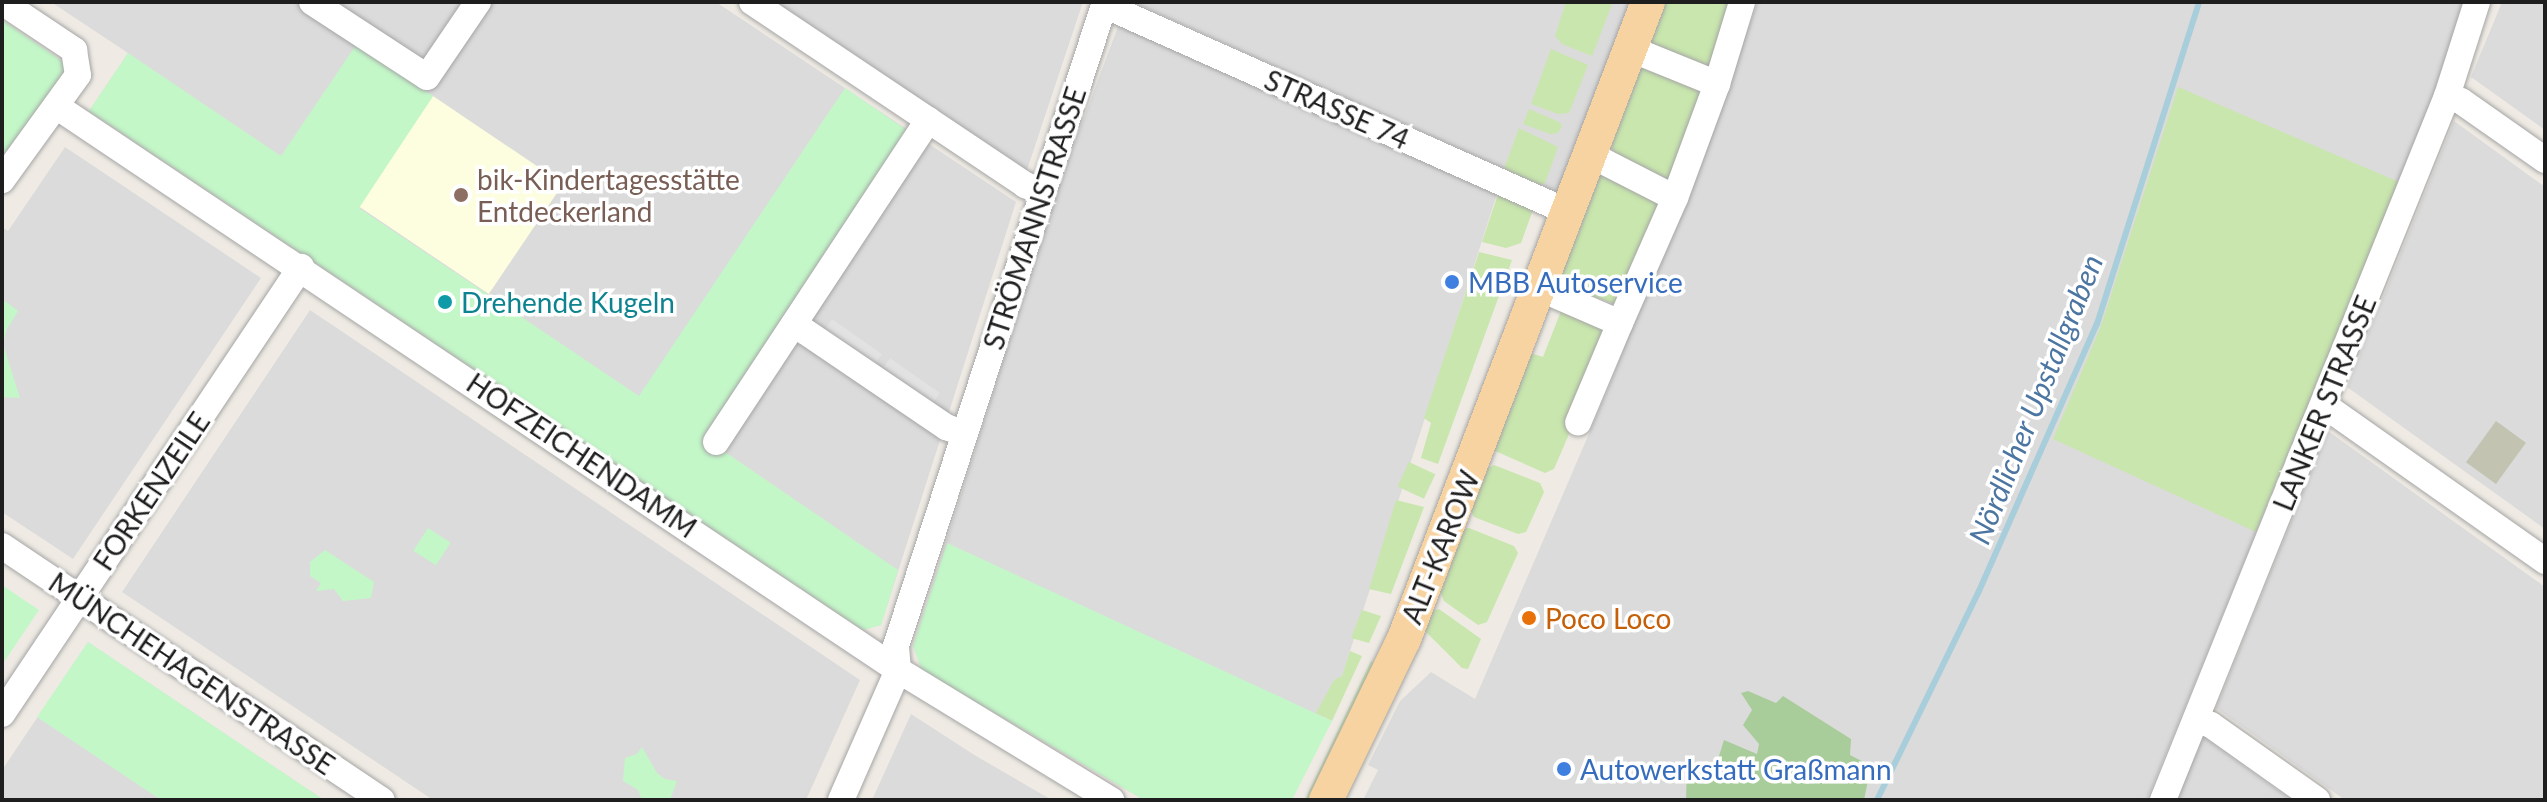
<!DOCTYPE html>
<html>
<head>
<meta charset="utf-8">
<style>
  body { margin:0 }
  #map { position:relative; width:2547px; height:802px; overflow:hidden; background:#efebe4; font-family:Lato,sans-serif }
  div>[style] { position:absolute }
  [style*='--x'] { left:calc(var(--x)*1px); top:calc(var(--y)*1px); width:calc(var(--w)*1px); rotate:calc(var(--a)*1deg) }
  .residential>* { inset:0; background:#dcdbdb }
  .education>* { inset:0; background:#fdfddf; transform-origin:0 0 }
  .construction>* { inset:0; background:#c2c3b0; transform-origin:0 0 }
  .grass>* { inset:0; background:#c8e6ad; transform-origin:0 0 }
  .forest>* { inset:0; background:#a9cc9b }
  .park>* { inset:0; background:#c3f7c8; transform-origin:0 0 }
  .parking>* { inset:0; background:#e2e2e2; transform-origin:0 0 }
  .stream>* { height:6px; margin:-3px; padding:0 3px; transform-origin:3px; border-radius:3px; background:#a7ceda }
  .roads { filter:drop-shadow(0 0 2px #a5a5a5) drop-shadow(0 0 2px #a5a5a5) }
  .minor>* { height:26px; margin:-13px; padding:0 13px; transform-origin:13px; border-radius:13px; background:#fff }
  .major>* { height:34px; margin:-17px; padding:0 17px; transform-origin:17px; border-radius:17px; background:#f7d3a1 }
  .dots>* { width:22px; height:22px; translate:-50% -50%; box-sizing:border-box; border:4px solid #fff; border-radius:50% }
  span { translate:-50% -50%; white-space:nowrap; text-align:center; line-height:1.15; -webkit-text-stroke:7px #fff; paint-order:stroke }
  .street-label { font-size:28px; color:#1e1e1e }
  .education-label { font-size:28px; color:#785e54 }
  .left { translate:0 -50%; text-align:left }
  .shop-label { font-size:28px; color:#366cbe }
  .culture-label { font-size:28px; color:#0d838f }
  .food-label { font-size:28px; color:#c56008 }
  .water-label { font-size:30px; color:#4c76a1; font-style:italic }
  .frame { position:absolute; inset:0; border:4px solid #1e1e1e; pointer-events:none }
</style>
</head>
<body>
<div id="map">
  <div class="residential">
    <i style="clip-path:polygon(51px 2px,716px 2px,1016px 202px,881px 625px,863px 630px,89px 111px,128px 53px)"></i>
    <i style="clip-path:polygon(776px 2px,1083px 2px,1027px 170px)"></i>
    <i style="clip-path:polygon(1133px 2px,1641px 2px,1559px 193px)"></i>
    <i style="clip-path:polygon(1758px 2px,2464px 2px,2438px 87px,2147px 800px,1363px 800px,1378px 770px,1368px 765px,1400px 701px,1431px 672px,1475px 699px,1609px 387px)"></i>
    <i style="clip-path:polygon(2502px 2px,2545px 2px,2545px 130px,2471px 77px)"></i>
    <i style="clip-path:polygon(1119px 24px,1498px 191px,1342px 676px,1322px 719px,1144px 800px,922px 670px,913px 646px,1063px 174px)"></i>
    <i style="clip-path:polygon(2454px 121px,2545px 187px,2545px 529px,2347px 387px)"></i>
    <i style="clip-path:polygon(65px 147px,261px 278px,73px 559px,2px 512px,2px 227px,8px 231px)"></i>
    <i style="clip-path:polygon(310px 310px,860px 680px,806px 800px,433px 800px,122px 592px)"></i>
    <i style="clip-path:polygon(2328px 431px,2545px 587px,2545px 800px,2345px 800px,2216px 708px)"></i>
    <i style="clip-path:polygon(88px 642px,324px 800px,2px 800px,2px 770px)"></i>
    <i style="clip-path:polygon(911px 714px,976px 756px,1052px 800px,872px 800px)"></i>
    <i style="clip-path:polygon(2204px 737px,2291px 800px,2173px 800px,2190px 758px)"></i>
  </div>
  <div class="education">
    <i style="left:433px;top:96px;width:157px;height:133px;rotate:34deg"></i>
  </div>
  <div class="construction">
    <i style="left:2496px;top:421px;width:37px;height:51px;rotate:36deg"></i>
  </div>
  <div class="grass">
    <i style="clip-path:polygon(1566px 2px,1613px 2px,1592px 56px,1562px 44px,1555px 36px)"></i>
    <i style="clip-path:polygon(1664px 2px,1736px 2px,1716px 68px,1652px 51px,1649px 41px)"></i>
    <i style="clip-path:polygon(1551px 49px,1588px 65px,1569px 113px,1558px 114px,1531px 104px)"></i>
    <i style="clip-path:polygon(1649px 64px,1702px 85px,1675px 180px,1662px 186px,1621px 165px,1610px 144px,1638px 68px)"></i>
    <i style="clip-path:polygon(2178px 87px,2399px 182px,2256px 532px,2053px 439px,2101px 326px)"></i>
    <i style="clip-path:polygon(1529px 109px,1559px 122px,1562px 126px,1558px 133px,1550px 134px,1523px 124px)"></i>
    <i style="clip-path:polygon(1519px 128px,1558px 147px,1545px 183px,1540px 185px,1504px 169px)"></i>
    <i style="left:1599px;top:174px;width:66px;height:116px;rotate:21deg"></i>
    <i style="clip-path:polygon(1499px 191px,1534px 207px,1521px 243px,1506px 248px,1482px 242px)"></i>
    <i style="clip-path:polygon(1479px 252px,1512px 260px,1438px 464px,1421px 458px,1431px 423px,1424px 418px)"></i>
    <i style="clip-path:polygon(1563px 306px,1612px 334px,1554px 469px,1545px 473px,1493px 450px,1530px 353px,1543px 357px)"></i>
    <i style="left:1409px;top:462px;width:29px;height:27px;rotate:25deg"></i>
    <i style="clip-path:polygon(1494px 465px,1540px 483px,1544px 492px,1526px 532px,1518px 534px,1474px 517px,1470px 509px,1485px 470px)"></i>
    <i style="clip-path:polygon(1396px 500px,1424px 507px,1391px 594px,1369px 589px)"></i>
    <i style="clip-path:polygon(1469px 528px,1514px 546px,1518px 553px,1487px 622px,1478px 625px,1444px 601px,1439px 589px,1462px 529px)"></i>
    <i style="clip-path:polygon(1439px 609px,1481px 639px,1468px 669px,1462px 668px,1425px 631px,1432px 611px)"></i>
    <i style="clip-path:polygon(1362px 610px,1381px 616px,1369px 643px,1351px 638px)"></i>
    <i style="clip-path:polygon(1350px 651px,1362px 656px,1332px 721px,1316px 713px,1334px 680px,1342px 676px)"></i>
    <i style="clip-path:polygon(1371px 661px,1375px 664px,1315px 800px,1305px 800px)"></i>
  </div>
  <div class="forest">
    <i style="clip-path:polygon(1748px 691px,1776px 703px,1783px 696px,1851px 739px,1850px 755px,1871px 766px,1864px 800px,1686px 800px,1687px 766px,1714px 772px,1724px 740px,1757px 754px,1759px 744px,1743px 725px,1752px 710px,1741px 693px)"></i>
  </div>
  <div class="park">
    <i style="clip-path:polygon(2px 20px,68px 65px,2px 164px)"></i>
    <i style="clip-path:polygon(356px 45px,433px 96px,359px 208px,639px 396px,845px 88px,908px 131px,703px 437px,898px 570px,881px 625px,863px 630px,89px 111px,128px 53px,281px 156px)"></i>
    <i style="clip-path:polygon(2px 299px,18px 311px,7px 329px,3px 344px,20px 398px,2px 397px)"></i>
    <i style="left:428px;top:528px;width:27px;height:27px;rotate:33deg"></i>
    <i style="clip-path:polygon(947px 543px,1332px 721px,1292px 800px,1144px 800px,922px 670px,913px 646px)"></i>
    <i style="clip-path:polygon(325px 550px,374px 582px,371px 598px,343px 601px,334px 589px,316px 591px,321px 583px,310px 576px,310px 562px)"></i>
    <i style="clip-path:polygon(2px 585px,39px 610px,2px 665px)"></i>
    <i style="clip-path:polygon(88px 642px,324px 800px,161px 800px,37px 717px)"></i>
    <i style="clip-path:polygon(642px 747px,657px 773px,665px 779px,677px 781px,670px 800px,642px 800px,638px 790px,623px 781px,625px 758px,637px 754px)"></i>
  </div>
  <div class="parking">
    <i style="left:832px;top:319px;width:61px;height:13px;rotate:35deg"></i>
    <i style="left:890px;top:358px;width:61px;height:13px;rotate:35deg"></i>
  </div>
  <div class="stream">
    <i style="--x:1877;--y:800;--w:233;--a:-64"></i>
    <i style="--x:1979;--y:591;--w:292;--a:-66.2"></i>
    <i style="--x:2097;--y:324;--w:338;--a:-72.4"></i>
  </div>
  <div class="roads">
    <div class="minor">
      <i style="--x:2;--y:2;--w:87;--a:33.7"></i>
      <i style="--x:74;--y:50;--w:25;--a:81"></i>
      <i style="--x:78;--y:75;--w:130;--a:125.9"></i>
      <i style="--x:312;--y:2;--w:137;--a:33.1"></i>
      <i style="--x:427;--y:77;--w:91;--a:-55.8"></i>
      <i style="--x:752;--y:2;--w:329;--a:33.8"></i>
      <i style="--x:1025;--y:185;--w:17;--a:21"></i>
      <i style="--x:1104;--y:5;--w:510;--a:24.05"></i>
      <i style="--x:1631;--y:49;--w:93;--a:22.1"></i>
      <i style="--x:2447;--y:96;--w:15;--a:20"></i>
      <i style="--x:2461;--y:101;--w:103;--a:35.1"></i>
      <i style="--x:56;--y:106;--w:1013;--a:33.82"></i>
      <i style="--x:898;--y:670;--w:250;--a:31.4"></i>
      <i style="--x:1591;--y:155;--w:94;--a:27.1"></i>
      <i style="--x:1539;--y:288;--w:88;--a:23.4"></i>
      <i style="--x:1620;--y:323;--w:108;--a:112.8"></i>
      <i style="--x:1620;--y:323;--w:137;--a:-66.3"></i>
      <i style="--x:1675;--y:198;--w:121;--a:-69.8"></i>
      <i style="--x:1717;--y:84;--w:86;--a:-73"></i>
      <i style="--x:794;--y:324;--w:184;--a:34.1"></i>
      <i style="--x:946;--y:427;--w:20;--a:20"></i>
      <i style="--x:2324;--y:405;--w:271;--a:35.2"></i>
      <i style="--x:716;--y:442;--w:386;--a:-56.6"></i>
      <i style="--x:2;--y:546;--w:457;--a:33.8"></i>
      <i style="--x:2;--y:714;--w:538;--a:-56.22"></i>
      <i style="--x:2196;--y:719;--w:16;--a:22"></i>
      <i style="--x:2211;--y:725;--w:130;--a:35.3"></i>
      <i style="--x:841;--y:800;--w:142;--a:-66.3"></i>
      <i style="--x:898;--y:670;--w:24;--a:-95"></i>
      <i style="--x:896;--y:646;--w:677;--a:-72.02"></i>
      <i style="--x:2163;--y:800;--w:759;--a:-68.03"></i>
      <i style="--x:2447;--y:96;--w:99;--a:-72.3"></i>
    </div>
    <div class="major">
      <i style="--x:1326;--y:800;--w:179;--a:-64.2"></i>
      <i style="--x:1404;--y:639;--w:682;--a:-69.04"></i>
    </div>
  </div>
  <div class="dots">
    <i style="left:461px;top:195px;background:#8d6e63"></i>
    <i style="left:1452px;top:282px;background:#3f7fe0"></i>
    <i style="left:445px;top:302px;background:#0f9aa8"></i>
    <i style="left:1529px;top:618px;background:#e8710a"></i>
    <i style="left:1564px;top:769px;background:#3f7fe0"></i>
  </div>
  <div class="street-label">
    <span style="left:1337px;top:109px;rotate:24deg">STRASSE 74</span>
    <span style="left:1034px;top:218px;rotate:-72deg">STRÖMANNSTRASSE</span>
    <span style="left:2324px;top:403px;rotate:-68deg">LANKER STRASSE</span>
    <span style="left:582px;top:455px;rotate:34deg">HOFZEICHENDAMM</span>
    <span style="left:151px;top:491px;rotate:-56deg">FORKENZEILE</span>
    <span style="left:1440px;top:547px;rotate:-68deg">ALT-KAROW</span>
    <span style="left:192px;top:673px;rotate:34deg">MÜNCHEHAGENSTRASSE</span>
  </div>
  <div class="education-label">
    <span class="left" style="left:477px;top:195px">bik-Kindertagesstätte<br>Entdeckerland</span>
  </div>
  <div class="shop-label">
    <span class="left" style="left:1468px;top:282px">MBB Autoservice</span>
    <span class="left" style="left:1580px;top:769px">Autowerkstatt Graßmann</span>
  </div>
  <div class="culture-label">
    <span class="left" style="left:461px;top:302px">Drehende Kugeln</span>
  </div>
  <div class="food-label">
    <span class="left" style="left:1545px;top:618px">Poco Loco</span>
  </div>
  <div class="water-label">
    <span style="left:2035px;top:399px;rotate:-68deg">Nördlicher Upstallgraben</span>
  </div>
  <div class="frame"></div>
</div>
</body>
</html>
